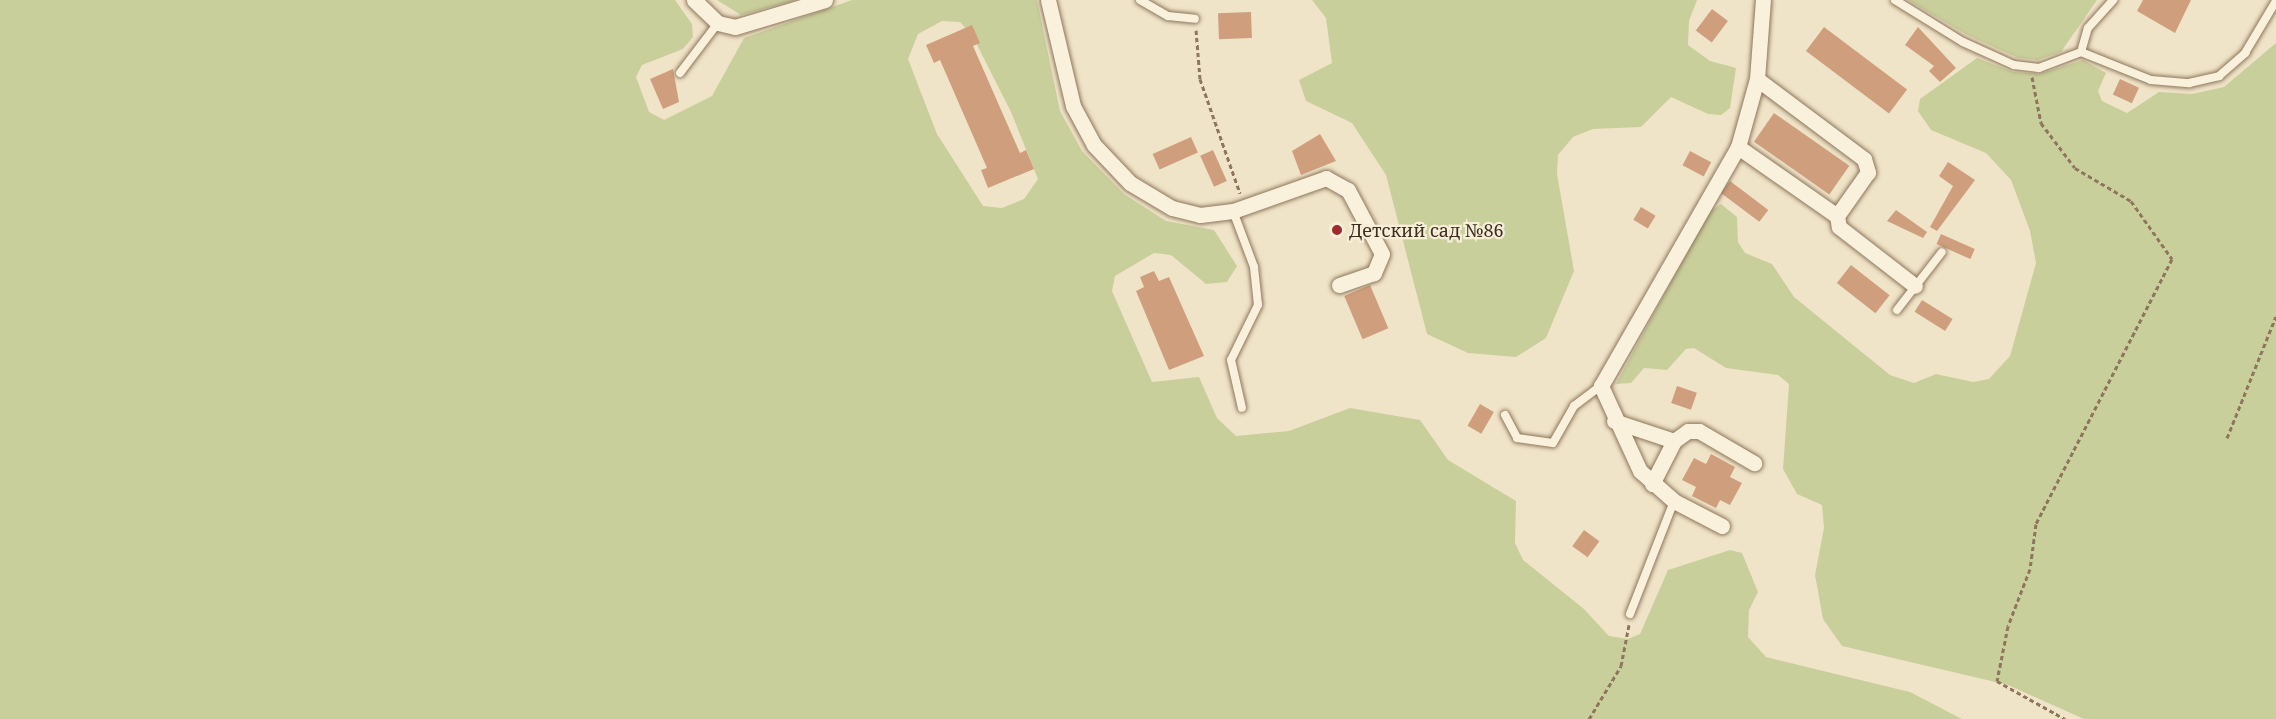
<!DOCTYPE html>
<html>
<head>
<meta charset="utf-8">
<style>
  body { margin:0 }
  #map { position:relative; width:2276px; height:719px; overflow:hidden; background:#f0e4c8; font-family:"Noto Serif",serif }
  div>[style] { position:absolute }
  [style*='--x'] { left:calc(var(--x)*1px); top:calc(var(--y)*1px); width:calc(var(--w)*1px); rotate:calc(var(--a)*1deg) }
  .green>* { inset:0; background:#c9cf9b }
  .building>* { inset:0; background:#cf9f7d; transform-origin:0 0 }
  .path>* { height:3px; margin-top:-1.5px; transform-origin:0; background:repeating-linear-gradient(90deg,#8d765c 0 4.5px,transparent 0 7.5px) }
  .roads { filter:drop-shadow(0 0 2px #8d765c) drop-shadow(0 0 2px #8d765c) }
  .lane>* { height:8px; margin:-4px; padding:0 4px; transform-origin:4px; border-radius:4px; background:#faf1dc }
  .street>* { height:15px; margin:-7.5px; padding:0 7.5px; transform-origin:7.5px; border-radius:7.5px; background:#faf1dc }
  .dots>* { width:16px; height:16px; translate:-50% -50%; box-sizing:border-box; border:3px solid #f7eed8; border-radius:50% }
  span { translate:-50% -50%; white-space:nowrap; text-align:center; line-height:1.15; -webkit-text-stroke:4.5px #f7eed8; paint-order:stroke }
  .poi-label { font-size:18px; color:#3d2e20 }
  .left { translate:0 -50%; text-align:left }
</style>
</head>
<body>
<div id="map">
  <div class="green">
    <i style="clip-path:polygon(evenodd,0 0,675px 0,692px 24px,693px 37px,683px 49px,642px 65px,636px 77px,649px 112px,664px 120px,712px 96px,744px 38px,852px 0,1037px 0,1060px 111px,1082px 151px,1124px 194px,1166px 221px,1214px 230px,1237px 266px,1227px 282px,1206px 284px,1171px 255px,1154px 253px,1115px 276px,1112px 291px,1152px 382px,1199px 377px,1217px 418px,1236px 436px,1289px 431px,1350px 408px,1420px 420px,1448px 460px,1516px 501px,1515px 543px,1523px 560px,1584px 609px,1609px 636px,1628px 639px,1640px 634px,1668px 570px,1730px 550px,1742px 553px,1758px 592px,1749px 610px,1748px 637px,1766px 657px,1910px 692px,1962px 719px,0 719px,0 0,942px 21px,960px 22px,973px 37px,1011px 112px,1038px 179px,1024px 199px,1002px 208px,983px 206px,937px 134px,908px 59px,918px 34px,942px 21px)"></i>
    <i style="clip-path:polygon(717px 0,796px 0,741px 15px)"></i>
    <i style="clip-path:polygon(1312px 0,1697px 0,1689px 21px,1688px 45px,1710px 61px,1736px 68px,1730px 108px,1721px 115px,1708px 114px,1671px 97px,1641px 127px,1593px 129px,1573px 137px,1558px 155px,1557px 174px,1574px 271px,1546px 338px,1516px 357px,1468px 353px,1427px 334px,1386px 175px,1352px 123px,1306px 101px,1299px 80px,1332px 63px,1326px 18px)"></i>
    <i style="clip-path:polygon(1908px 0,2097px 0,2061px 52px,2038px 60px,2018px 58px,1967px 35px)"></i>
    <i style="clip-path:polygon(2276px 43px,2276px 719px,2084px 719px,2008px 685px,1842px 646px,1823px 619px,1815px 575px,1824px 528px,1822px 505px,1797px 494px,1783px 469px,1789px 384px,1778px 375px,1726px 368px,1694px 348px,1686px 349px,1667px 370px,1644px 368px,1631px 383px,1616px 384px,1709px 212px,1721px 204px,1737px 217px,1738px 242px,1745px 253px,1772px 264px,1794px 297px,1890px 375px,1914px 383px,1936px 374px,1973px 382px,1989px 379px,2010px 356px,2036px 263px,2030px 231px,2011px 180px,1986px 153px,1931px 130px,1918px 111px,1920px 99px,1977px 58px,2013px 72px,2039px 74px,2083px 60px,2106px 73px,2098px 91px,2102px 101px,2127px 113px,2159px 92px,2192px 94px,2224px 87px)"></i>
  </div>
  <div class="building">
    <i style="clip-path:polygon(2143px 0,2191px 0,2175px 33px,2137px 11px)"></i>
    <i style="left:1712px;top:9px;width:20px;height:27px;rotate:37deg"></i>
    <i style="left:1251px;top:12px;width:26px;height:33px;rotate:88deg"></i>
    <i style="clip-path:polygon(972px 25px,980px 43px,973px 46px,1020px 153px,1026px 150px,1034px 169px,988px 188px,981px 170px,987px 168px,940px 60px,934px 63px,926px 45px)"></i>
    <i style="left:1824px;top:27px;width:104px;height:30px;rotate:37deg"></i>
    <i style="clip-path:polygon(1918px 27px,1956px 68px,1940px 82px,1929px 71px,1934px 66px,1905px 45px)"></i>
    <i style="clip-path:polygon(673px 69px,679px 102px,663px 109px,650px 79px)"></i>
    <i style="left:2120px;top:79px;width:21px;height:17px;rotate:25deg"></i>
    <i style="left:1774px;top:113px;width:92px;height:35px;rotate:35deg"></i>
    <i style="clip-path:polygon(1320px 134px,1336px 161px,1301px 175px,1292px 151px)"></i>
    <i style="left:1191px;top:137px;width:17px;height:42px;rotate:66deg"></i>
    <i style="left:1213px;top:150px;width:34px;height:14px;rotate:66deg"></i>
    <i style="left:1690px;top:151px;width:24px;height:16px;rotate:28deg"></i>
    <i style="clip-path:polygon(1948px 162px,1975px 180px,1937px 231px,1930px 227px,1953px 186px,1939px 176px)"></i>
    <i style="left:1730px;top:181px;width:48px;height:15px;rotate:37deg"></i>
    <i style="left:1641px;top:207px;width:17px;height:15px;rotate:31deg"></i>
    <i style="clip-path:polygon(1896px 210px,1927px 232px,1923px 238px,1887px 221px)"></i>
    <i style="left:1941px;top:234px;width:37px;height:11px;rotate:24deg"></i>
    <i style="left:1851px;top:265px;width:49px;height:23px;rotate:38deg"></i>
    <i style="clip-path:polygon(1154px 271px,1159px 281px,1169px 277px,1204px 356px,1169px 370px,1136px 291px,1144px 287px,1140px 277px)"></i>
    <i style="left:1370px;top:285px;width:47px;height:28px;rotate:67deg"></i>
    <i style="left:1922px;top:300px;width:36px;height:14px;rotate:32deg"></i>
    <i style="left:1677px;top:386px;width:21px;height:18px;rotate:19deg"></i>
    <i style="left:1480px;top:404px;width:16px;height:25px;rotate:30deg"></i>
    <i style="clip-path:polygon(1711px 454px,1735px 467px,1730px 477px,1742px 483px,1730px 505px,1720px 500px,1716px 508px,1692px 496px,1696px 487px,1682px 480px,1694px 458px,1706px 464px)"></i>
    <i style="left:1584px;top:530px;width:19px;height:20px;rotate:36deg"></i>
  </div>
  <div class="path">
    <i style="--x:1196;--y:30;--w:49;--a:85.3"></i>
    <i style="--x:1200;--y:79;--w:121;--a:70.7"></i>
    <i style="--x:2032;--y:77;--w:47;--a:78.9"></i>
    <i style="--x:2041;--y:123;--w:56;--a:52.9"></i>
    <i style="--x:2075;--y:168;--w:65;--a:30.5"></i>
    <i style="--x:2131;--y:201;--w:71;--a:54.7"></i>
    <i style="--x:2172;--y:259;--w:298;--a:117.2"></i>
    <i style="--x:2036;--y:524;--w:45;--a:97.6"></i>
    <i style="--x:2030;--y:569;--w:61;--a:111.1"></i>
    <i style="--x:2008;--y:626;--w:56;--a:101.3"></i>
    <i style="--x:1997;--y:681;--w:78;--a:29.2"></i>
    <i style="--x:2227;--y:438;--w:131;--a:-68.1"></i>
    <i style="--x:1589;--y:719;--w:62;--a:-58.9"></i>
    <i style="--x:1621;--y:666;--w:42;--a:-79"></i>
  </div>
  <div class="roads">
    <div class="lane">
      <i style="--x:1140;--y:0;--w:32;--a:30"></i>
      <i style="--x:1168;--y:16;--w:27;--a:6"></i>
      <i style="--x:1895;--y:0;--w:80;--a:31.7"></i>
      <i style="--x:1963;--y:42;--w:56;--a:24.3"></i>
      <i style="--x:2014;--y:65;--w:25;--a:7"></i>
      <i style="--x:2039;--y:68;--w:45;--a:-20.9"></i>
      <i style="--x:2081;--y:52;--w:25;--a:-74"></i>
      <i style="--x:2088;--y:28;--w:38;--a:-48"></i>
      <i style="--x:2081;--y:52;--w:75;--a:21.8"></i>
      <i style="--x:2151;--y:80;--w:38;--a:5"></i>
      <i style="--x:2189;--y:83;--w:31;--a:-13"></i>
      <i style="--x:2219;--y:76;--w:35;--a:-41"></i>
      <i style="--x:2245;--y:53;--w:61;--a:-59.2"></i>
      <i style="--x:680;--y:73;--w:63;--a:-52.8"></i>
      <i style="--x:1233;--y:211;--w:60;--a:69.4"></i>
      <i style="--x:1254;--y:267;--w:38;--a:84"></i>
      <i style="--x:1258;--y:305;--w:61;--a:116.1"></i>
      <i style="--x:1231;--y:360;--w:49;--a:77.1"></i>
      <i style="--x:1897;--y:310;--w:73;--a:-52.2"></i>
      <i style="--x:1505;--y:415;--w:26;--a:62"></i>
      <i style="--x:1517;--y:438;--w:36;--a:8"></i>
      <i style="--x:1553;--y:443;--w:43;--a:-60.4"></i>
      <i style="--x:1574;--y:406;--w:34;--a:-37"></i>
      <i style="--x:1630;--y:614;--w:121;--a:-68.7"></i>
    </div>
    <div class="street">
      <i style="--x:694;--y:0;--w:33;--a:44"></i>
      <i style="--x:718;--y:23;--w:17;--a:13"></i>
      <i style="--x:735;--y:27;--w:94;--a:-16.7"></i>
      <i style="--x:1048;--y:0;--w:109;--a:76.7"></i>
      <i style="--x:1073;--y:106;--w:44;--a:61.7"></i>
      <i style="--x:1094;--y:145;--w:52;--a:46.5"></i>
      <i style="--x:1130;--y:183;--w:49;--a:30.8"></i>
      <i style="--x:1172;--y:208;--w:29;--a:14"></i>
      <i style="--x:1200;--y:215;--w:33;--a:-7"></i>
      <i style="--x:1233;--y:211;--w:99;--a:-19.5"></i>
      <i style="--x:1326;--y:178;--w:25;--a:29"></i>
      <i style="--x:1348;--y:190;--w:72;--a:62"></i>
      <i style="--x:1382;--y:254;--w:21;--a:113"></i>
      <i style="--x:1374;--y:273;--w:37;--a:161"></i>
      <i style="--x:1757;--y:79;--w:79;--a:-85.7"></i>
      <i style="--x:1837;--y:216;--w:121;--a:-145.1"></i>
      <i style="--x:1738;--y:147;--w:71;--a:-74.4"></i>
      <i style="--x:1757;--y:79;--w:134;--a:36.8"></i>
      <i style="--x:1864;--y:159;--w:14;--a:73"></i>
      <i style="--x:1868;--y:172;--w:54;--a:125.2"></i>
      <i style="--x:1837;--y:216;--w:11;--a:80"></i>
      <i style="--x:1839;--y:227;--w:96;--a:37.8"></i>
      <i style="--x:1614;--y:421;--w:63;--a:18.4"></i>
      <i style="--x:1652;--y:484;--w:48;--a:-62.9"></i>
      <i style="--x:1674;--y:441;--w:17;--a:-36"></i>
      <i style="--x:1688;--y:431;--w:11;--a:0"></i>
      <i style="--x:1699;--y:431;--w:64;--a:30.2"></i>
      <i style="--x:1722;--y:526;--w:54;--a:-152.5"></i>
      <i style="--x:1674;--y:501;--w:45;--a:-138.6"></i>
      <i style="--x:1640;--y:471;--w:94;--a:-114.6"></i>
      <i style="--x:1601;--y:386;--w:275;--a:-60.2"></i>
    </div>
  </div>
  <div class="dots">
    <i style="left:1337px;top:230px;background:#9e2a2b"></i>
  </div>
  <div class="poi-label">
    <span class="left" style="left:1349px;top:230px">Детский сад №86</span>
  </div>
</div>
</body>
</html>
